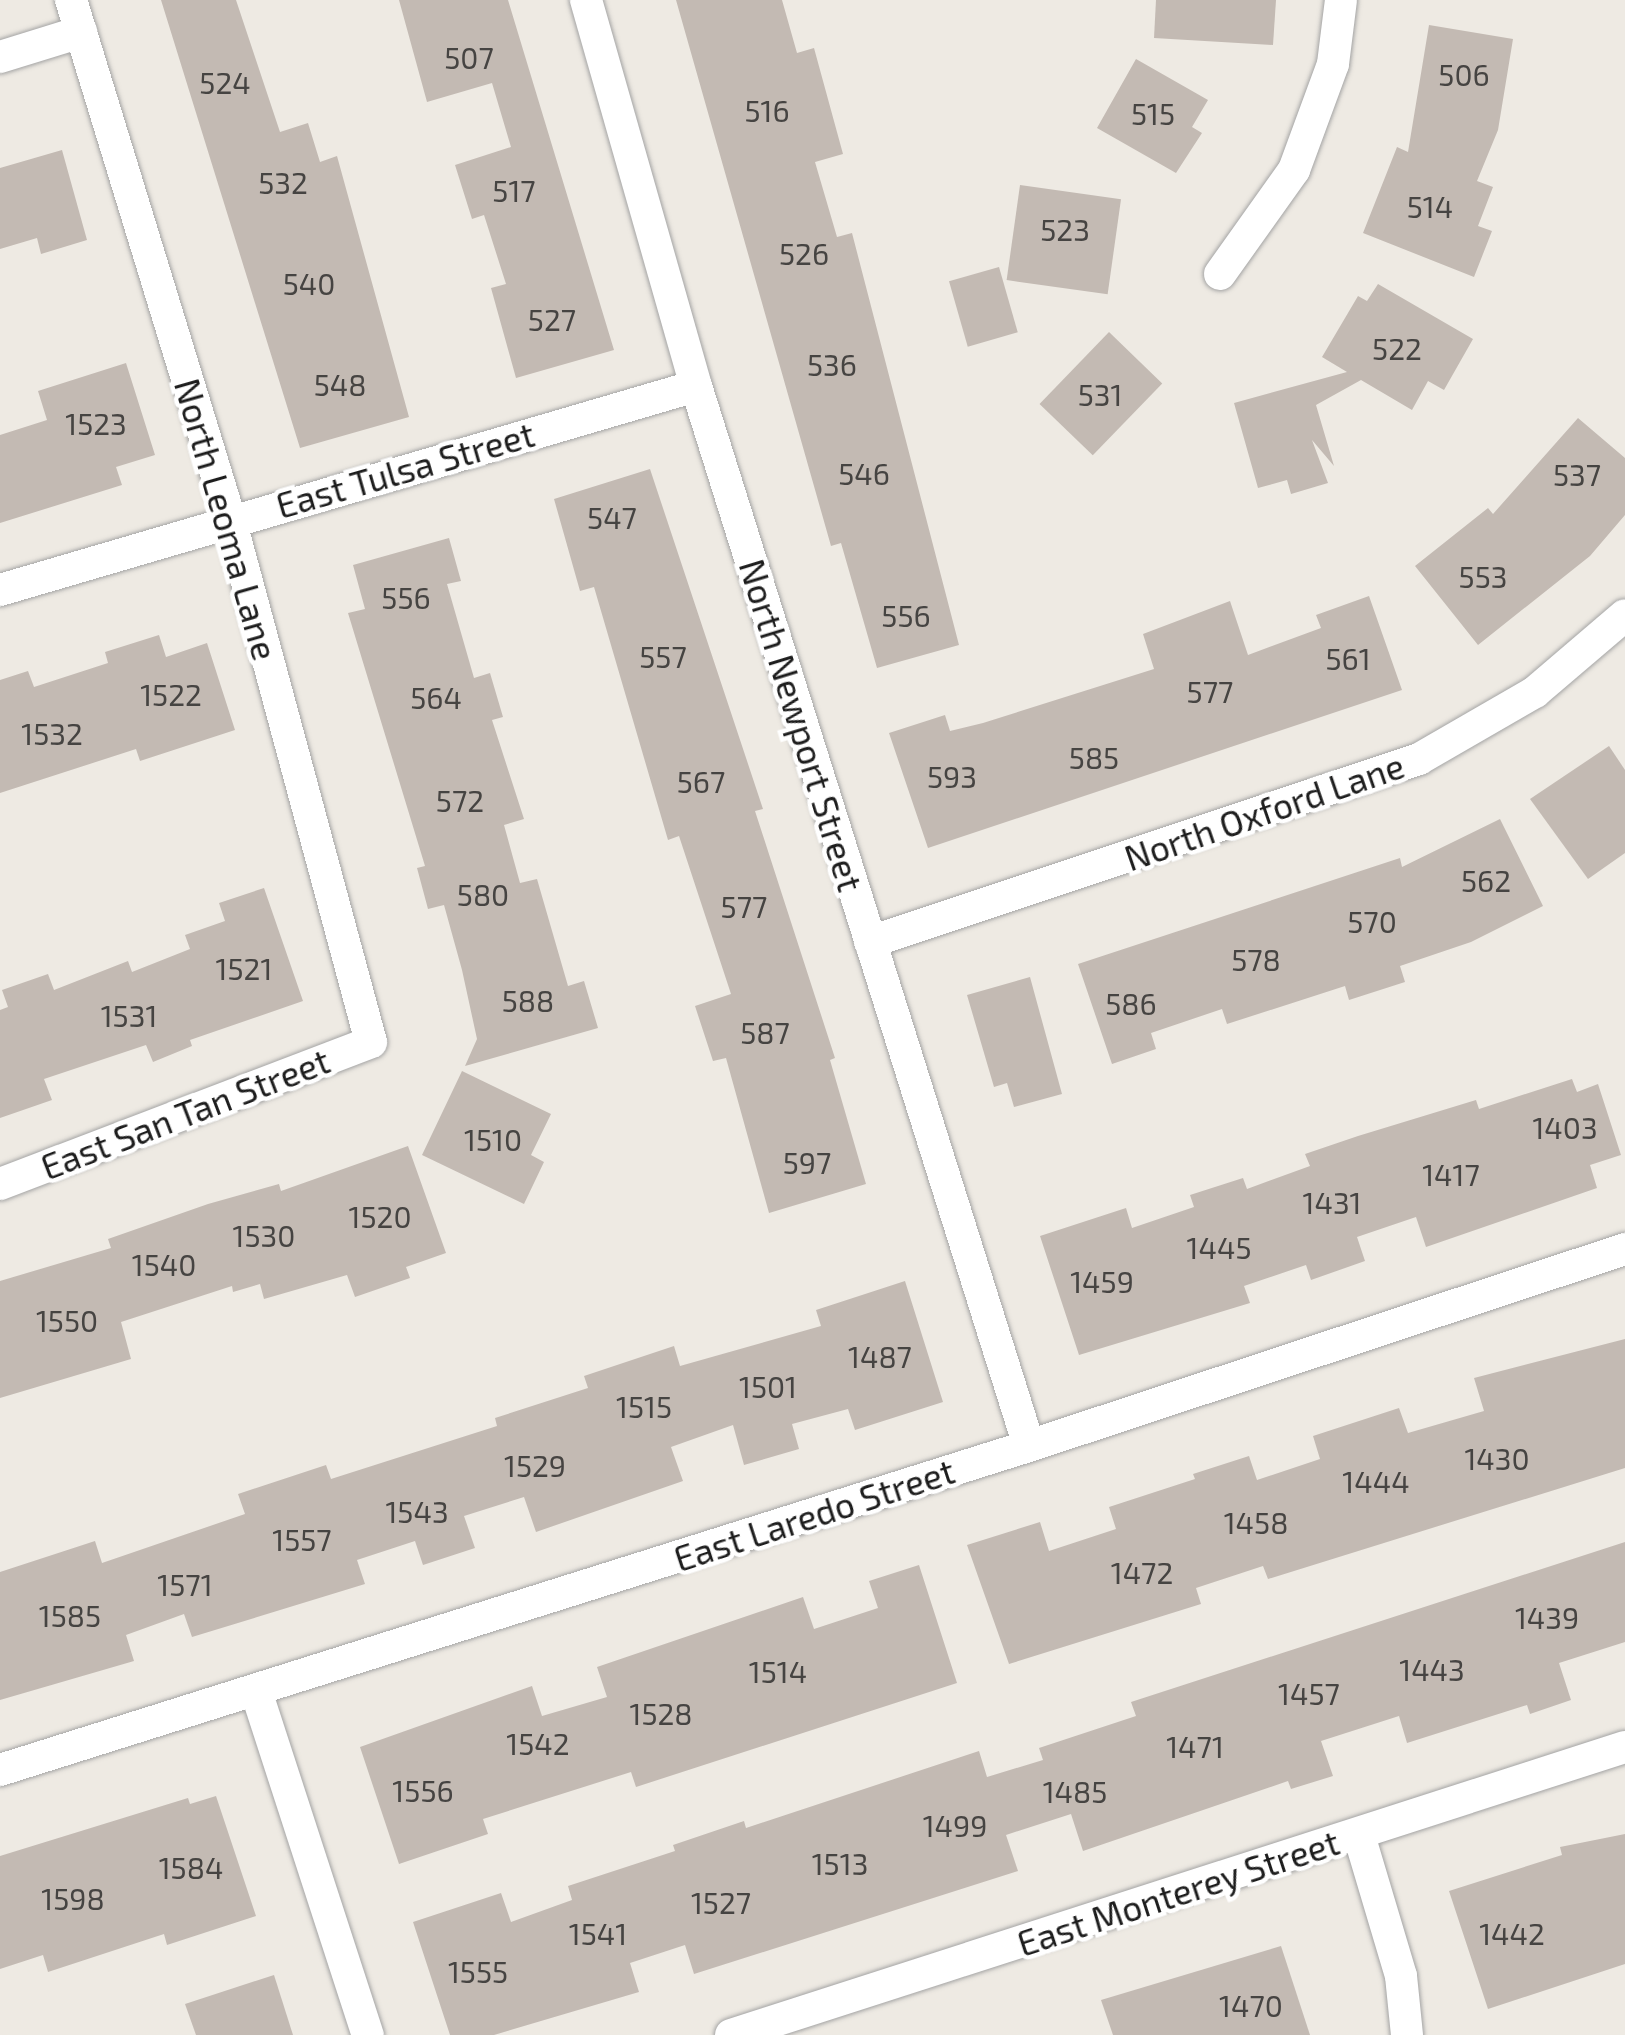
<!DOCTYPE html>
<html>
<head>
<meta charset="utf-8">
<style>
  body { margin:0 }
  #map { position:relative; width:1625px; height:2035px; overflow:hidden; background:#eeeae3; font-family:"Exo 2",sans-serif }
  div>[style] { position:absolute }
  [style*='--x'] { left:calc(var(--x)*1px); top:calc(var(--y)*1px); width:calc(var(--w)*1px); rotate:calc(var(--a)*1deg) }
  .building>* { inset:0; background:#c3bab3; transform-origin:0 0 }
  .roads { filter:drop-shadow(0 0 2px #a4a4a4) drop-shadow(0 0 2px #a4a4a4) }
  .street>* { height:32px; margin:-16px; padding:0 16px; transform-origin:16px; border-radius:16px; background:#fff }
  span { translate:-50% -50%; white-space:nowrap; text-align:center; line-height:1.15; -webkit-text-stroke:9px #fff; paint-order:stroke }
  .number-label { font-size:30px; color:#464442 }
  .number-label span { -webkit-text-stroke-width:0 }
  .street-label { font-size:35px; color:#1d1d1d }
</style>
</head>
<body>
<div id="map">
  <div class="building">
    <i style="clip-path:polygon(161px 0,236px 0,280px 132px,308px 123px,320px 162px,337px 156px,409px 417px,300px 448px)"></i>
    <i style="clip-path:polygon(399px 0,508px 0,614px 350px,516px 378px,491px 288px,506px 284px,484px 215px,472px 219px,455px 165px,511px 147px,492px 83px,427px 102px)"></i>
    <i style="clip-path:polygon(676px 0,782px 0,797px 53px,814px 48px,843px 154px,815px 162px,837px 237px,852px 233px,959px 645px,877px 668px,841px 543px,831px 546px)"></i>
    <i style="clip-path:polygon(1156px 0,1276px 0,1273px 45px,1154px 38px)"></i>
    <i style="clip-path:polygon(1429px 25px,1513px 39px,1498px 130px,1477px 181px,1493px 187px,1478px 226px,1492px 231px,1474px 277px,1363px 233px,1397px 147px,1408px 152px)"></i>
    <i style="clip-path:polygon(1136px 59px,1208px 100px,1192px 127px,1202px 133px,1176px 173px,1097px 128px)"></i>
    <i style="clip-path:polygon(62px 150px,87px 240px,41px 254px,37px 238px,0 249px,0 168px)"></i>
    <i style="left:1020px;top:185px;width:102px;height:96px;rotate:8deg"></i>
    <i style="left:999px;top:267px;width:68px;height:52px;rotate:74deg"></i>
    <i style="clip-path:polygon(1378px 284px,1473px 339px,1444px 390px,1428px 381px,1412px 410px,1361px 380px,1316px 405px,1334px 466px,1312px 440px,1328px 483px,1291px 494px,1287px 480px,1258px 488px,1234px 403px,1347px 372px,1322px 357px,1358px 296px,1367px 301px)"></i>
    <i style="left:1109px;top:332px;width:74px;height:100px;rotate:44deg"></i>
    <i style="clip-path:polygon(126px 363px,155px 455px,116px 467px,122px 485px,0 523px,0 435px,47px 420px,38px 391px)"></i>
    <i style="clip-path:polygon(1578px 418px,1625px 458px,1625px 515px,1590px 556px,1478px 645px,1415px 566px,1488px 508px,1493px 514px)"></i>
    <i style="clip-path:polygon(650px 469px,763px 809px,755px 811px,835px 1058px,830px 1060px,866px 1184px,769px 1213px,726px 1058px,713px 1061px,695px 1006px,731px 994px,679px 836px,668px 840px,594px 587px,580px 591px,554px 499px)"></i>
    <i style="clip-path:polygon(449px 538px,461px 581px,447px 584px,474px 678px,490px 673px,503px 717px,492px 720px,524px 819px,504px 825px,520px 883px,537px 879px,568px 986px,584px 981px,598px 1028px,465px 1066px,477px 1039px,462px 970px,444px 905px,428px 909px,417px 868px,425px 866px,348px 613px,365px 609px,353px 565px)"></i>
    <i style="clip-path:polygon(1369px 596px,1402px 690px,928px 848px,889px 733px,945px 715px,950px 731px,983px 723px,1154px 669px,1143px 634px,1230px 601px,1248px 655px,1321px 628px,1316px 615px)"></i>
    <i style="clip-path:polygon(159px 635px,166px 657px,207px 643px,235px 730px,140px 761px,136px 749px,0 793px,0 680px,28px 671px,34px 687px,108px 663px,105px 652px)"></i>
    <i style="clip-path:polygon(1609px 746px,1625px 770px,1625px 853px,1588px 879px,1530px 799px)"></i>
    <i style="clip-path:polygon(1500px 819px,1543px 906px,1471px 942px,1400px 966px,1405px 982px,1349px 1000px,1345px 986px,1227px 1024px,1222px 1009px,1151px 1033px,1156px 1049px,1112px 1064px,1078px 964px,1400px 858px,1402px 867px)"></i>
    <i style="clip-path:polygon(264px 888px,303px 1001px,190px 1040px,192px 1046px,153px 1062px,146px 1045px,44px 1079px,52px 1100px,0 1118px,0 1010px,8px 1007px,2px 990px,48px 974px,54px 990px,128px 961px,132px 972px,190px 949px,185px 935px,225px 921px,219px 903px)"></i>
    <i style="clip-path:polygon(1030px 977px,1062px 1094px,1014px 1107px,1007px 1083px,994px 1087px,967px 995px)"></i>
    <i style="clip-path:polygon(462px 1071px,551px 1114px,531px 1155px,544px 1162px,524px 1204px,422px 1155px)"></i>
    <i style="clip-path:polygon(1572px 1079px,1577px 1092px,1598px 1084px,1621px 1155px,1590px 1165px,1597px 1188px,1426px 1247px,1416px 1217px,1357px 1237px,1365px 1261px,1311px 1280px,1306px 1265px,1244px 1286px,1250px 1303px,1079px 1355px,1040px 1236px,1126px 1208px,1132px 1228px,1194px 1207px,1190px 1195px,1243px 1178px,1247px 1189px,1310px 1166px,1305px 1154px,1358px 1136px,1476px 1100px,1479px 1109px)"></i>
    <i style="clip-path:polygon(408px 1146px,446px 1253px,406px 1267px,410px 1278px,355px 1297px,347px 1275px,264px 1299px,260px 1284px,233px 1292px,232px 1286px,121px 1322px,131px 1359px,0 1398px,0 1281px,111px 1248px,108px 1239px,208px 1204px,279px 1184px,281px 1191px)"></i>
    <i style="clip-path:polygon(905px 1281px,943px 1402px,855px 1430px,848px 1409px,792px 1424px,799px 1449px,744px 1465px,733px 1425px,671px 1447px,683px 1481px,536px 1532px,524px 1497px,464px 1516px,475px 1548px,423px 1565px,415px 1541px,357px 1560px,365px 1584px,192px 1637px,184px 1614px,126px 1635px,134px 1661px,0 1700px,0 1572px,95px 1541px,102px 1563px,245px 1514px,238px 1494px,326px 1465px,331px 1479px,497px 1426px,495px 1418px,588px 1388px,584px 1376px,674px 1346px,680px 1366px,821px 1326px,816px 1310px)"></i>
    <i style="clip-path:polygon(1625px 1339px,1625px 1468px,1268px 1579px,1263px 1566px,1196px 1588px,1201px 1604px,1009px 1664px,967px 1545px,1040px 1522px,1049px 1551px,1116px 1529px,1109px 1507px,1195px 1479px,1193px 1474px,1249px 1456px,1257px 1480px,1320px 1459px,1313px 1436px,1399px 1408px,1408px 1433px,1484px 1411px,1474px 1378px)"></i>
    <i style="clip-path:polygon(1625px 1542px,1625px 1642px,1559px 1663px,1571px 1700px,1530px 1714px,1527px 1705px,1407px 1743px,1399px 1716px,1321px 1741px,1333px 1776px,1291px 1789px,1288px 1781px,1083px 1851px,1071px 1814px,1006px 1835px,1018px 1871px,694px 1974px,685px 1945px,630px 1963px,639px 1992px,494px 2035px,450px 2035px,413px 1922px,501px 1893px,511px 1922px,572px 1900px,568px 1886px,675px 1851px,673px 1845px,744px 1821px,746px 1828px,979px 1751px,987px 1777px,1043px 1760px,1039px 1748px,1136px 1716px,1131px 1702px)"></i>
    <i style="clip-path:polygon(919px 1565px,957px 1683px,636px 1787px,631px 1772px,483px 1819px,488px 1834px,399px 1864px,360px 1747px,532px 1686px,542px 1716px,607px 1697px,597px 1667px,803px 1597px,814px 1629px,878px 1608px,869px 1581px)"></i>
    <i style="clip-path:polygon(216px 1796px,256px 1916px,167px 1945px,164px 1934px,48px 1972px,43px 1955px,0 1969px,0 1856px,188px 1798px,190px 1804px)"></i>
    <i style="clip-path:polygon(1625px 1834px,1625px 1964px,1488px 2009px,1449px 1891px,1562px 1855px,1560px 1847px)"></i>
    <i style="clip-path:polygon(1281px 1946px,1310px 2035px,1113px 2035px,1101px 2000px)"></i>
    <i style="clip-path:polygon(274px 1975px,293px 2035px,196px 2035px,185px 2004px)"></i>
  </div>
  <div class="roads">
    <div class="street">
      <i style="--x:586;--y:0;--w:401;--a:74.1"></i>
      <i style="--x:696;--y:386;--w:1111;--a:72.56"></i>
      <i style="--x:0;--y:57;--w:85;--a:-17.2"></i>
      <i style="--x:1220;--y:274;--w:128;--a:-54.6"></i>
      <i style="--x:1294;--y:170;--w:113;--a:-69.8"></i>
      <i style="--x:1333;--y:64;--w:64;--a:-82.9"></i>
      <i style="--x:0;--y:590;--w:725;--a:-16.34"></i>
      <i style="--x:870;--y:942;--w:579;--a:-18.43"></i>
      <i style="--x:1419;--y:759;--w:134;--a:-30"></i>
      <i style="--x:1535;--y:692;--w:118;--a:-40.5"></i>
      <i style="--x:0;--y:1184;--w:397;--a:-20.9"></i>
      <i style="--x:371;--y:1042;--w:542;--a:-105.09"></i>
      <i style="--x:230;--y:519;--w:543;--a:-107.03"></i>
      <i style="--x:256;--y:1691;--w:362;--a:72"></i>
      <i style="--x:0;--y:1770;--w:1079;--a:-17.48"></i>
      <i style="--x:1029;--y:1446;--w:628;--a:-18.29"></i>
      <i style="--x:1359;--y:1835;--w:147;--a:73.4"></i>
      <i style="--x:1401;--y:1976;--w:59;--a:84.2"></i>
      <i style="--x:731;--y:2035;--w:939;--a:-17.86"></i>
    </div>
  </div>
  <div class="number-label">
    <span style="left:469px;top:57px">507</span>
    <span style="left:1464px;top:74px">506</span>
    <span style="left:225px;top:82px">524</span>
    <span style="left:767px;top:110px">516</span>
    <span style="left:1153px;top:113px">515</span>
    <span style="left:283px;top:182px">532</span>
    <span style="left:514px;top:190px">517</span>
    <span style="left:1430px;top:206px">514</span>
    <span style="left:1065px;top:229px">523</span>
    <span style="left:804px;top:253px">526</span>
    <span style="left:309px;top:283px">540</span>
    <span style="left:552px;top:319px">527</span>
    <span style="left:1397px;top:348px">522</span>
    <span style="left:832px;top:364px">536</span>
    <span style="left:340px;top:384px">548</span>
    <span style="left:1100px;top:394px">531</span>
    <span style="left:96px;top:423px">1523</span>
    <span style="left:864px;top:473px">546</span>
    <span style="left:1577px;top:474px">537</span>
    <span style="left:612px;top:517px">547</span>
    <span style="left:1483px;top:576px">553</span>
    <span style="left:406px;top:597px">556</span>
    <span style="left:906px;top:615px">556</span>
    <span style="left:663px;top:656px">557</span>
    <span style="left:1348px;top:658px">561</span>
    <span style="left:1210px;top:691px">577</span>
    <span style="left:171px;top:694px">1522</span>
    <span style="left:436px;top:697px">564</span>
    <span style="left:52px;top:733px">1532</span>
    <span style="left:1094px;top:757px">585</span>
    <span style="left:952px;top:776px">593</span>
    <span style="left:701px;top:781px">567</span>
    <span style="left:460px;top:800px">572</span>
    <span style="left:1486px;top:880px">562</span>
    <span style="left:483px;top:894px">580</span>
    <span style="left:744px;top:906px">577</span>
    <span style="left:1372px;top:921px">570</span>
    <span style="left:1256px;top:959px">578</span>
    <span style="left:244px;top:968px">1521</span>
    <span style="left:528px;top:1000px">588</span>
    <span style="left:1131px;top:1003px">586</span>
    <span style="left:129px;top:1015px">1531</span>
    <span style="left:765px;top:1032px">587</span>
    <span style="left:1565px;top:1127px">1403</span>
    <span style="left:493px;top:1139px">1510</span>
    <span style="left:807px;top:1162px">597</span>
    <span style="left:1451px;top:1174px">1417</span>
    <span style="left:1332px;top:1202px">1431</span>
    <span style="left:380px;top:1216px">1520</span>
    <span style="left:264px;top:1235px">1530</span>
    <span style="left:1219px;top:1247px">1445</span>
    <span style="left:164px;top:1264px">1540</span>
    <span style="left:1102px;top:1281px">1459</span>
    <span style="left:67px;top:1320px">1550</span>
    <span style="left:880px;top:1356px">1487</span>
    <span style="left:768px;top:1386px">1501</span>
    <span style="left:644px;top:1406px">1515</span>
    <span style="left:1497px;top:1458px">1430</span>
    <span style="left:535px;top:1465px">1529</span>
    <span style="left:1376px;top:1481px">1444</span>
    <span style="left:417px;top:1511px">1543</span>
    <span style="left:1256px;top:1522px">1458</span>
    <span style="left:302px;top:1539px">1557</span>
    <span style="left:1142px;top:1572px">1472</span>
    <span style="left:185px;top:1584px">1571</span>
    <span style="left:70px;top:1615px">1585</span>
    <span style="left:1547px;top:1617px">1439</span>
    <span style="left:1432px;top:1669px">1443</span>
    <span style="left:778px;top:1671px">1514</span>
    <span style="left:1309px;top:1693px">1457</span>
    <span style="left:661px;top:1713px">1528</span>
    <span style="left:538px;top:1743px">1542</span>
    <span style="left:1195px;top:1746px">1471</span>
    <span style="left:423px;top:1790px">1556</span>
    <span style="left:1075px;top:1791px">1485</span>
    <span style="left:955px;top:1825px">1499</span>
    <span style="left:840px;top:1863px">1513</span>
    <span style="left:191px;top:1867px">1584</span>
    <span style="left:73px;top:1898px">1598</span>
    <span style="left:721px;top:1902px">1527</span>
    <span style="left:598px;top:1933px">1541</span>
    <span style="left:1512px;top:1933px">1442</span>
    <span style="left:478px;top:1971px">1555</span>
    <span style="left:1251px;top:2005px">1470</span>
  </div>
  <div class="street-label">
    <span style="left:405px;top:469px;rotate:-16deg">East Tulsa Street</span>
    <span style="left:227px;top:519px;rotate:74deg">North Leoma Lane</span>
    <span style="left:802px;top:725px;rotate:73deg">North Newport Street</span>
    <span style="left:1264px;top:811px;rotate:-19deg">North Oxford Lane</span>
    <span style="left:185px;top:1113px;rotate:-21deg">East San Tan Street</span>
    <span style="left:814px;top:1514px;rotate:-18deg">East Laredo Street</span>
    <span style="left:1178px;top:1892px;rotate:-18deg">East Monterey Street</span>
  </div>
</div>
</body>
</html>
